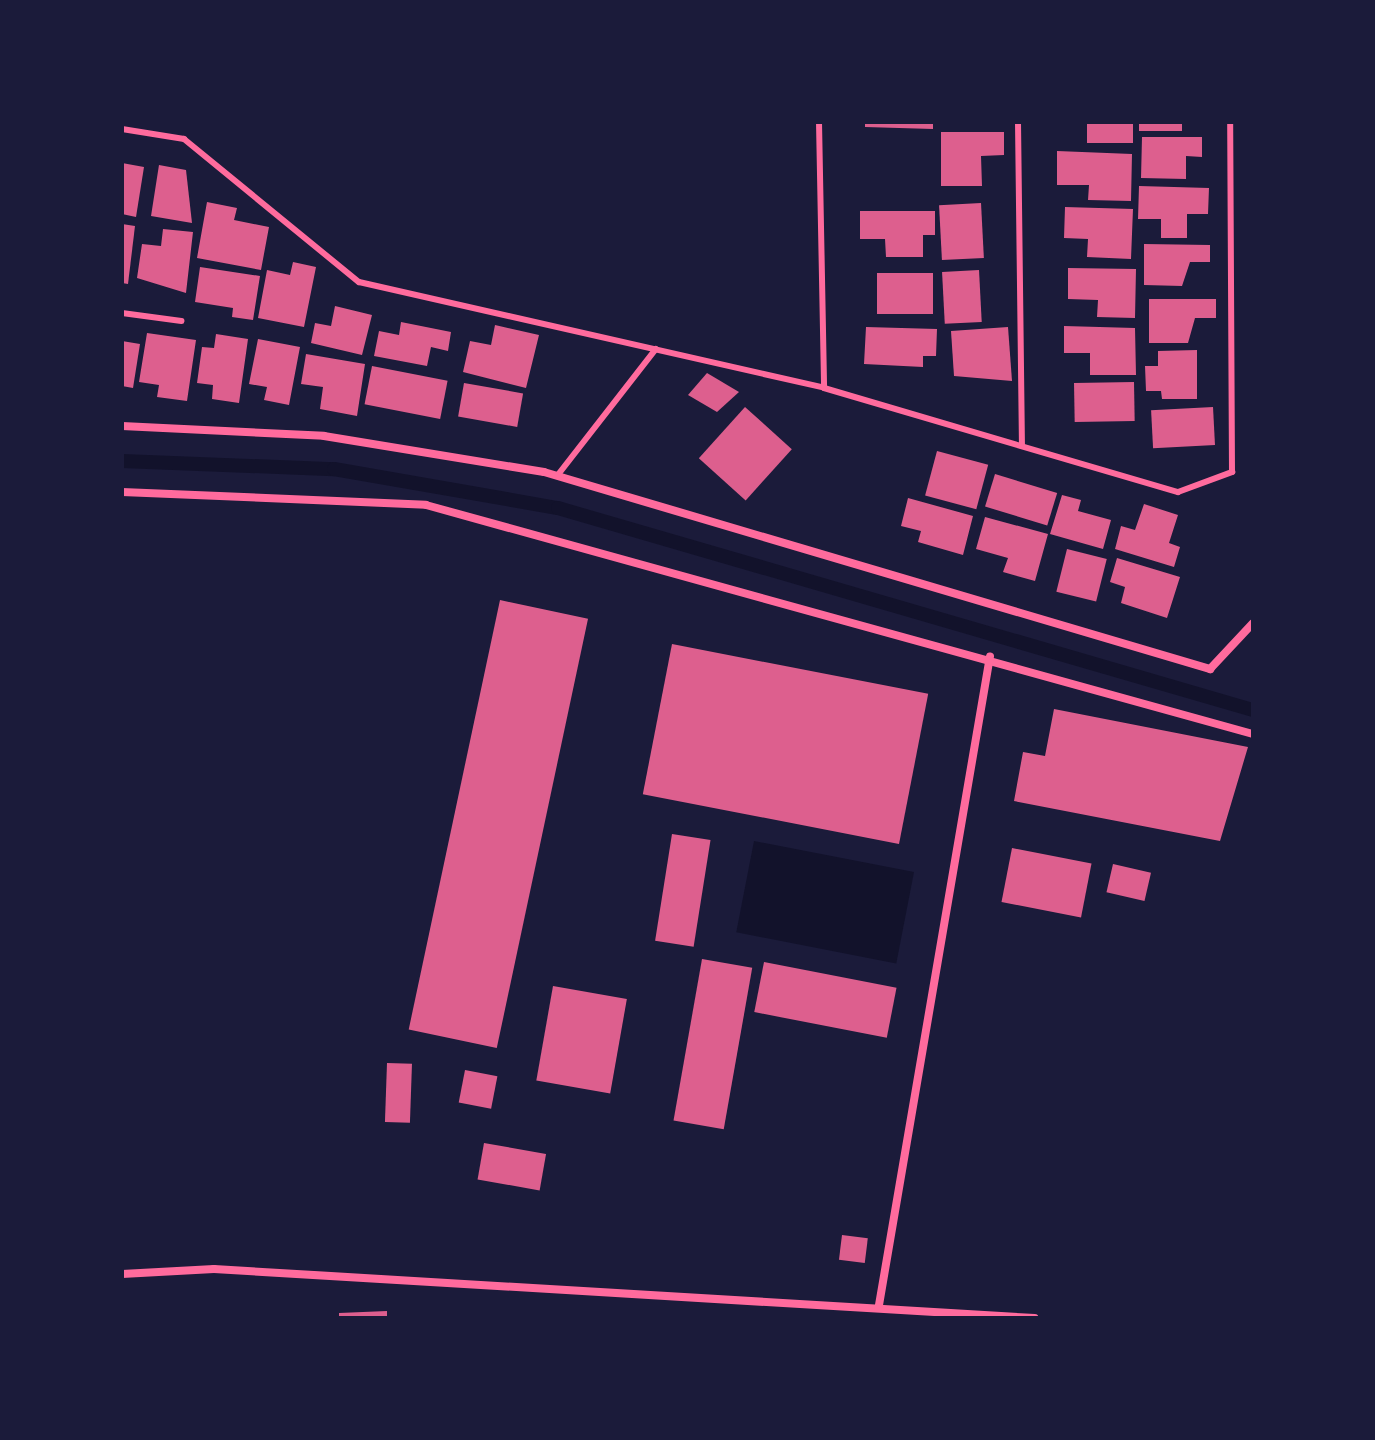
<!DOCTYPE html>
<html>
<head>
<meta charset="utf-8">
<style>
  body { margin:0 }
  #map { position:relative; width:1375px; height:1440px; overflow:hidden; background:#1b1b3a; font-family:"Fira Sans",sans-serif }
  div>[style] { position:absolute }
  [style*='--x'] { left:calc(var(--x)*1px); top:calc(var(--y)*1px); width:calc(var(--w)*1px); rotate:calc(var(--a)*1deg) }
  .water>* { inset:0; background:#12122b; transform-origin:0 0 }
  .stream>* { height:14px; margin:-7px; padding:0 7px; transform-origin:7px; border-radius:7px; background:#12122b }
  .building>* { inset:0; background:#dd5f8e; transform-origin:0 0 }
  .service>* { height:6px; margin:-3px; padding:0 3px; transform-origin:3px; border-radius:3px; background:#ff6b9d }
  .minor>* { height:8px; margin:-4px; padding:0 4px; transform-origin:4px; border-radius:4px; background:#ff6b9d }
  span { translate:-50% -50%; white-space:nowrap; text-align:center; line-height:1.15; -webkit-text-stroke:6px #1b1b3a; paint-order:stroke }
  .frame { position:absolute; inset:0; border:124px solid #1b1b3a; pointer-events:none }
</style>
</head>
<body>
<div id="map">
  <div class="water">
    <i style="left:754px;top:841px;width:163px;height:93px;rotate:11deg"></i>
  </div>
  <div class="stream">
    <i style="--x:122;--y:461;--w:212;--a:2.2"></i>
    <i style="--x:334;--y:469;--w:227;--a:9.9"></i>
    <i style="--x:558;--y:508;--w:724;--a:16.21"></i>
  </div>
  <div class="building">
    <i style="clip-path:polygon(865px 122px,933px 122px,933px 129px,865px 127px)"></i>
    <i style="left:1087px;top:122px;width:46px;height:21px"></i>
    <i style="left:1139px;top:122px;width:43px;height:9px"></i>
    <i style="clip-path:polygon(941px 132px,1004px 132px,1004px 155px,981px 156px,982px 186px,941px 186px)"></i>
    <i style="clip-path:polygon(1142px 137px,1202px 137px,1202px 157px,1186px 156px,1186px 179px,1141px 178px)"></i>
    <i style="clip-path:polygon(1057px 151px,1132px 154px,1131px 201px,1088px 200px,1089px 185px,1057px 185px)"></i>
    <i style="clip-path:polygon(122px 163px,144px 167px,136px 217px,122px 214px)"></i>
    <i style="clip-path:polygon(159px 165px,186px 170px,192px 223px,151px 216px)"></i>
    <i style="clip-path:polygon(1139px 186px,1209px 188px,1208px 214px,1187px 214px,1187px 238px,1161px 238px,1161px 219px,1138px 219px)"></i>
    <i style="clip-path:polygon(207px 202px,237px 208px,234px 220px,269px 227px,261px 270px,197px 258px)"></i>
    <i style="left:981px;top:203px;width:55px;height:42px;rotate:87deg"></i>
    <i style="clip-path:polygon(1065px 207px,1133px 209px,1131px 259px,1087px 257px,1088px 239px,1064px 238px)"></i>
    <i style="clip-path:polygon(860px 211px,935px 211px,935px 235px,923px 235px,923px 257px,886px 257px,885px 239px,860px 239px)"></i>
    <i style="clip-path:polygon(122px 224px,135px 226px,128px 284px,122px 283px)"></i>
    <i style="clip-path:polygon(163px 229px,193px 232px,186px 293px,137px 278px,142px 244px,161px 246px)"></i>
    <i style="clip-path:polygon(1144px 244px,1210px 245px,1210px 262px,1190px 262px,1182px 286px,1144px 285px)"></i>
    <i style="clip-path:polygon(293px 262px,316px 267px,304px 327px,258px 318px,267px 270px,290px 275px)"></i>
    <i style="clip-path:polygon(200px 267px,260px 276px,253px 320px,232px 317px,233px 308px,195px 302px)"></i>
    <i style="clip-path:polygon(1068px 268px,1136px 269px,1135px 318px,1097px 317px,1098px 300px,1068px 299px)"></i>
    <i style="left:979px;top:270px;width:52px;height:37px;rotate:87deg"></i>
    <i style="left:877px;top:273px;width:56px;height:41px"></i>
    <i style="clip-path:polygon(1149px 299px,1216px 299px,1216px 318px,1195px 318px,1188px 343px,1149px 343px)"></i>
    <i style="clip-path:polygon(335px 306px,372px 315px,362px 355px,311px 343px,315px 323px,331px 326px)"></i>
    <i style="clip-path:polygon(401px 322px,451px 332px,448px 351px,431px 347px,427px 366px,374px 356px,379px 331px,399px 335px)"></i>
    <i style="clip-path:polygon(495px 325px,539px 335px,526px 388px,463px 372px,470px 341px,491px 345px)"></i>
    <i style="clip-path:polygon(1064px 326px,1135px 328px,1136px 375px,1090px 375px,1090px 353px,1064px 353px)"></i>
    <i style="clip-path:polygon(866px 327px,937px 329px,936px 356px,923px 356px,923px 367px,864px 364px)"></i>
    <i style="clip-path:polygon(1008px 327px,1012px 381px,954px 376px,951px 331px)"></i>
    <i style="clip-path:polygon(147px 333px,196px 340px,187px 401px,157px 397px,159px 385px,139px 382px)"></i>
    <i style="clip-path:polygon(216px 334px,248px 339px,239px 403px,212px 399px,213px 385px,197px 383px,202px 347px,214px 348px)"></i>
    <i style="clip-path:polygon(258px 339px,300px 347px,289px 405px,264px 400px,267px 387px,249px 384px)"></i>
    <i style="clip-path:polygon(122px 341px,140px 344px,133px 388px,122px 386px)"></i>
    <i style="clip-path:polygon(1197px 350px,1197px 399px,1162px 399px,1161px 391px,1146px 391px,1145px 366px,1158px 366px,1158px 351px)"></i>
    <i style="clip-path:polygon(306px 354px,365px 364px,357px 416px,320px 409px,323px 387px,301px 384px)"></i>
    <i style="left:372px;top:366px;width:77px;height:39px;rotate:11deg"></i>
    <i style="clip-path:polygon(707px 373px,739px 392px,717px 412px,688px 395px)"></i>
    <i style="left:1134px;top:382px;width:39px;height:60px;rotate:89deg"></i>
    <i style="left:464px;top:383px;width:60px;height:34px;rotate:10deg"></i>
    <i style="left:745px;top:407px;width:63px;height:69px;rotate:42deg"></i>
    <i style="left:1213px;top:407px;width:38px;height:62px;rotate:87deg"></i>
    <i style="left:937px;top:451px;width:53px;height:46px;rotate:15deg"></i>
    <i style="left:995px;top:474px;width:65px;height:34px;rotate:17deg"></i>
    <i style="clip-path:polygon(1062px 495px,1081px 500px,1078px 511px,1111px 520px,1103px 549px,1050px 534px)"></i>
    <i style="clip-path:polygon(908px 498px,973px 516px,963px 555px,918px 542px,921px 531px,901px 526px)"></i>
    <i style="clip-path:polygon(1144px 504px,1178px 515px,1169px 543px,1180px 547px,1174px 567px,1115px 549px,1121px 526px,1135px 530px)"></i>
    <i style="clip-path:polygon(985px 517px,1048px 534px,1035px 581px,1003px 572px,1008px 558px,976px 549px)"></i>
    <i style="left:1067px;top:549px;width:41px;height:44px;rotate:14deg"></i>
    <i style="clip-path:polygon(1117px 558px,1180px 577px,1167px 618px,1121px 603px,1125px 587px,1110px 582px)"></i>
    <i style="left:500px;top:600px;width:90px;height:439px;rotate:12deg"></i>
    <i style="left:672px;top:644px;width:261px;height:153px;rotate:11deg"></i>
    <i style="clip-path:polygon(1054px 709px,1248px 747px,1220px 841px,1014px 801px,1023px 752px,1045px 756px)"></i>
    <i style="left:672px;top:834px;width:39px;height:108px;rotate:9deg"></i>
    <i style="left:1012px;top:848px;width:81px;height:55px;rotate:11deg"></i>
    <i style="left:1113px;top:864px;width:39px;height:29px;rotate:13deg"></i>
    <i style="left:702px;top:959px;width:51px;height:164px;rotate:10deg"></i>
    <i style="left:764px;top:962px;width:135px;height:51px;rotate:11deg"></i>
    <i style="left:553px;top:986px;width:75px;height:96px;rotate:10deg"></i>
    <i style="left:387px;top:1063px;width:25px;height:59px;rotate:2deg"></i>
    <i style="left:465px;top:1070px;width:33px;height:33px;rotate:11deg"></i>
    <i style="left:484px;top:1143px;width:63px;height:37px;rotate:10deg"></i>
    <i style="left:842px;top:1235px;width:26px;height:25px;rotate:7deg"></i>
    <i style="clip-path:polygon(387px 1311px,387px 1318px,339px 1318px,339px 1313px)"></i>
  </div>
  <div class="service">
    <i style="--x:819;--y:122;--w:266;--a:88.9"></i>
    <i style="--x:1018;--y:122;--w:324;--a:89.3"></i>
    <i style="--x:122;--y:129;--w:63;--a:9.2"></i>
    <i style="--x:184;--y:139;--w:226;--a:39.3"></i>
    <i style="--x:359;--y:282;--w:477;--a:12.8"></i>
    <i style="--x:824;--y:388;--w:369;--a:16.4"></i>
    <i style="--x:1178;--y:492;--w:58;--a:-20.3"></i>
    <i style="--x:1232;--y:472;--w:350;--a:-90.3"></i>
    <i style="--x:122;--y:313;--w:60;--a:7.7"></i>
    <i style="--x:557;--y:476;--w:161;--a:-52.1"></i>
  </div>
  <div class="minor">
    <i style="--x:122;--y:426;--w:202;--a:2.8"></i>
    <i style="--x:324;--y:436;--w:223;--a:9.3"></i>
    <i style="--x:544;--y:472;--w:695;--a:16.48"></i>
    <i style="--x:1210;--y:669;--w:63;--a:-46.9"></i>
    <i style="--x:122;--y:492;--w:304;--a:2.4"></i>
    <i style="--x:426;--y:505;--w:858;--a:15.48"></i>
    <i style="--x:122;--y:1274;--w:92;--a:-3.1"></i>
    <i style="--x:214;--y:1269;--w:822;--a:3.42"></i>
    <i style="--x:879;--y:1305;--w:658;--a:-80.29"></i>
  </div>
  <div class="frame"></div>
</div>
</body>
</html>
